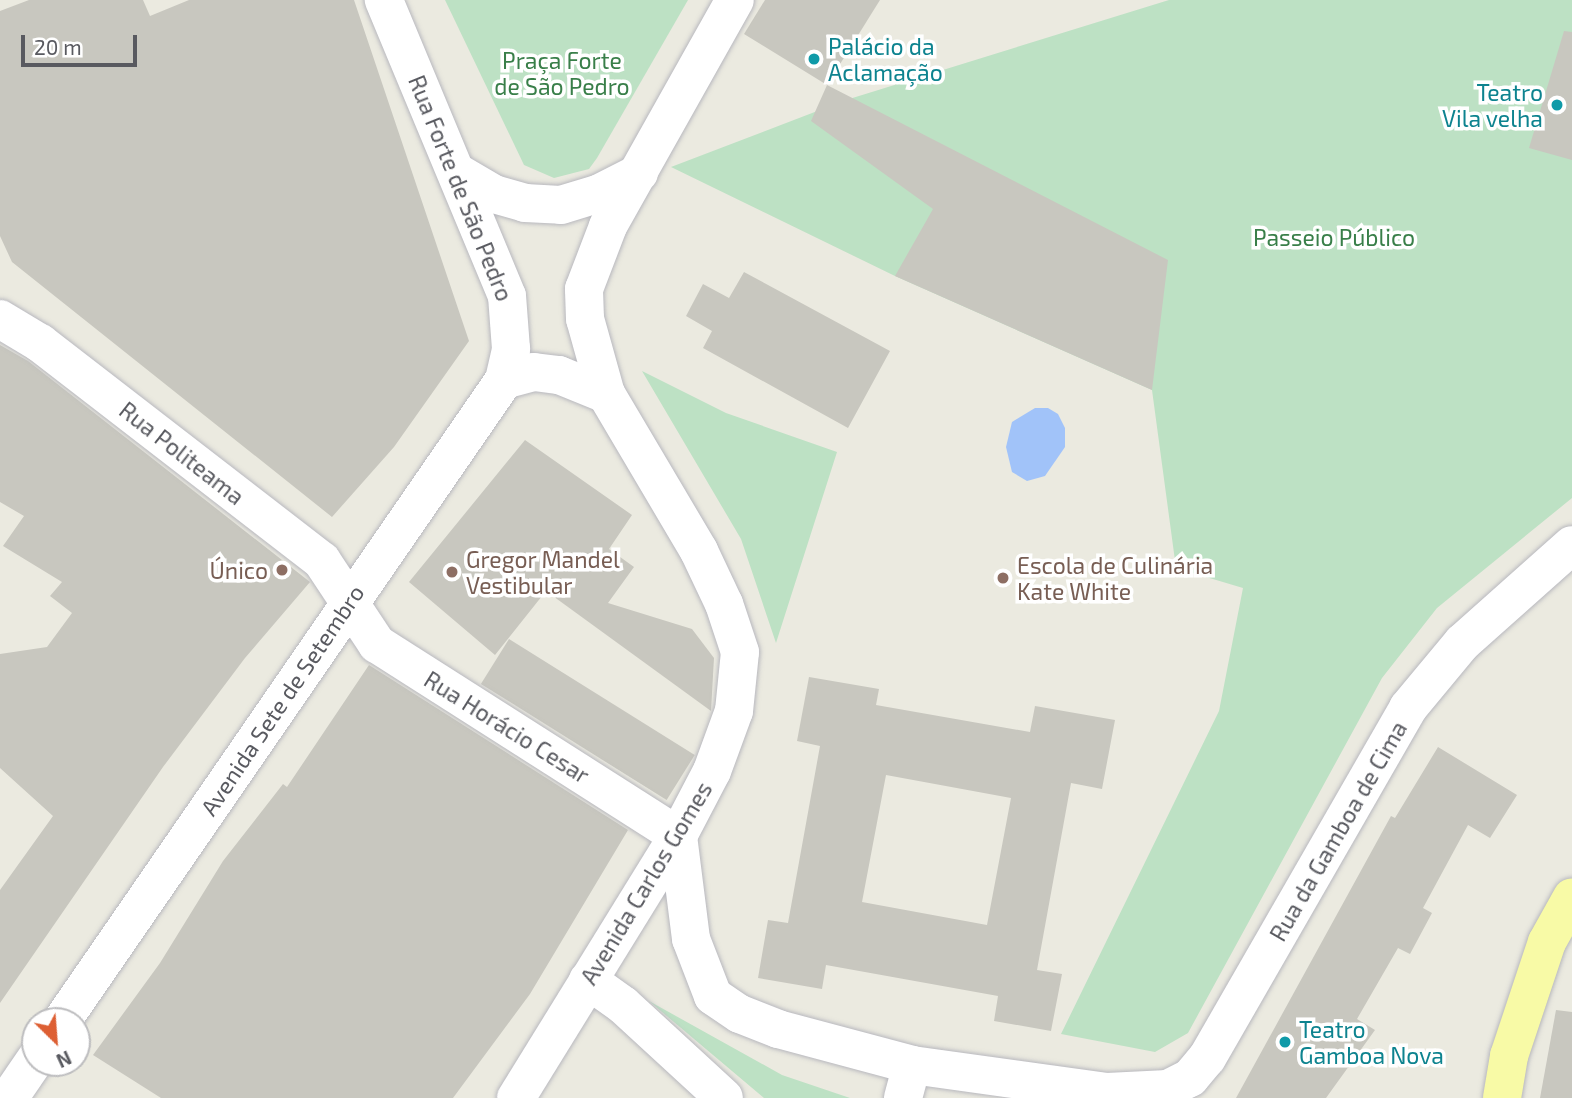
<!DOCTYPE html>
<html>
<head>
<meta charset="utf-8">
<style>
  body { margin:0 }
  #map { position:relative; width:1572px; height:1098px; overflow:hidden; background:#ebeae0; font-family:"Exo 2",sans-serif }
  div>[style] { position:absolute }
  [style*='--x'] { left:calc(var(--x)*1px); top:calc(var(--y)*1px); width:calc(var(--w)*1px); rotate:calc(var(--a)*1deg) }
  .green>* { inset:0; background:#bde1c4 }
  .water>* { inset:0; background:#a1c3f9 }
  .building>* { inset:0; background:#c8c7bf; transform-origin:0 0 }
  .roads { filter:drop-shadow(0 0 2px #b8b8be) drop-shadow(0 0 2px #b8b8be) }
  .street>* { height:38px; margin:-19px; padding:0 19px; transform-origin:19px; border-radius:19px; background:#fff }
  .secondary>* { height:38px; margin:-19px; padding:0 19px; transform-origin:19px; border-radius:19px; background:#fff }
  .primary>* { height:38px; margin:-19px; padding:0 19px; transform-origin:19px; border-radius:19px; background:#f8faa6 }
  .dots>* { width:19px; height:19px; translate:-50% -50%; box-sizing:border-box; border:4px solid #fff; border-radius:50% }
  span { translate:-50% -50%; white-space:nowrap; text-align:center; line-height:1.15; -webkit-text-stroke:7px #fff; paint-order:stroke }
  .culture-label { font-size:23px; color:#0d838f }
  .left { translate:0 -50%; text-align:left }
  .right { translate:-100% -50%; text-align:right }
  .park-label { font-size:23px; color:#397f49 }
  .street-label { font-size:23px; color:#595a60 }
  .education-label { font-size:23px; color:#785e54 }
  .north { position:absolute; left:21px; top:1007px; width:70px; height:70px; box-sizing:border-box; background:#fff; border:2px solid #bdbdbf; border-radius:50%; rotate:155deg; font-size:19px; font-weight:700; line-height:28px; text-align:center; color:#595a60 }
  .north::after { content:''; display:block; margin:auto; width:24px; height:32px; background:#dd5f33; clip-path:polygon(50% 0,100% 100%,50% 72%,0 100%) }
  .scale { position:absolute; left:21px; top:35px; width:116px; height:32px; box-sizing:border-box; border:4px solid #595a60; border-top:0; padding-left:9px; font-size:21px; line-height:24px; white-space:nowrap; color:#595a60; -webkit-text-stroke:5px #fff; paint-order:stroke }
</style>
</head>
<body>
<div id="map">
  <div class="green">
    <i style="clip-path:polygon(445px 0,688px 0,597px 158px,589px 169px,554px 178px,524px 165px)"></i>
    <i style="clip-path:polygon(1169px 0,1572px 0,1572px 498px,1437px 608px,1382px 678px,1188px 1033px,1155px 1052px,1061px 1034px,1219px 711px,1243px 588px,1176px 568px,1152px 390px,895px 276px,671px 167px,846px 100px)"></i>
    <i style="clip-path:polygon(642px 371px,726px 413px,837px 452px,776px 643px,741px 539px)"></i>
    <i style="clip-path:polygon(649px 1001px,782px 1075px,850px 1098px,764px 1098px)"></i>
  </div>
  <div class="water">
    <i style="clip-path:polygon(1035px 408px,1048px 408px,1058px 414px,1065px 428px,1065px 447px,1045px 476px,1027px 481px,1012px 472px,1006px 447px,1012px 422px)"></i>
  </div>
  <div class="building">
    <i style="clip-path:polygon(29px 0,143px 0,150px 16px,189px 0,354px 0,469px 341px,394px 447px,332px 517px,12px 262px,0 236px,0 11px)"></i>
    <i style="clip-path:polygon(765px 0,880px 0,827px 85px,744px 34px)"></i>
    <i style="clip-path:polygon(1564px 31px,1572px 32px,1572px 160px,1529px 148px)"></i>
    <i style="clip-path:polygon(827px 85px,1168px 260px,1152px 390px,895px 276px,933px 209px,811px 121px)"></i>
    <i style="clip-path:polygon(744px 272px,890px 351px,848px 428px,703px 348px,712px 331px,686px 316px,703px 284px,729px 298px)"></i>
    <i style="clip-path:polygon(0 345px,28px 361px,310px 582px,245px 658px,163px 767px,0 1003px,0 890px,53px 816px,0 768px,0 654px,47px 647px,72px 613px,50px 596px,62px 582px,3px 546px,24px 516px,0 502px)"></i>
    <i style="clip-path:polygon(525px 440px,632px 515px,609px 549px,634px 567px,608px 603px,692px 629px,714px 658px,711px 711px,546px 591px,495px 655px,409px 582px)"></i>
    <i style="left:509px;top:639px;width:219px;height:53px;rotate:32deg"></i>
    <i style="clip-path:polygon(369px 665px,628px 830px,530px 994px,453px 1098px,161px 1098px,93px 1055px,160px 963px,223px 861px,283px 784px,287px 787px)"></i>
    <i style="clip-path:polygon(evenodd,809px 677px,879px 689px,876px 705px,1030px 732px,1035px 706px,1115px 720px,1102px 789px,1071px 783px,1037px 970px,1062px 974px,1051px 1031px,994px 1021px,998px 996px,826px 965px,822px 989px,758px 978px,768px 920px,788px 923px,820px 746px,797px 741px,809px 677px,886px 775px,1011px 798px,987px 925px,862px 902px,886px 775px)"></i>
    <i style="clip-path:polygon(1438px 747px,1517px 795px,1490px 838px,1468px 825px,1423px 908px,1432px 913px,1410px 954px,1398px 948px,1357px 1019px,1375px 1030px,1326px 1098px,1236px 1098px,1391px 816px,1395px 818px)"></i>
    <i style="clip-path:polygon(1556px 1010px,1572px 1012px,1572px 1098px,1540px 1098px)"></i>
  </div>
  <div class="roads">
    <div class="street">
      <i style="--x:0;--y:319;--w:47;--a:31"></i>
      <i style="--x:40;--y:343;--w:356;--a:37.7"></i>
      <i style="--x:322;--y:561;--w:100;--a:56.5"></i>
      <i style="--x:377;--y:644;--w:357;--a:32.5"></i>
      <i style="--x:678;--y:836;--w:104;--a:82.8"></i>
      <i style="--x:691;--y:939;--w:61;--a:68.9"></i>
      <i style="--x:713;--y:996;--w:32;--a:34"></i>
      <i style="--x:740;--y:1014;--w:41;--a:21.5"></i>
      <i style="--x:778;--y:1029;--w:139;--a:15"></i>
      <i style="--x:912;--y:1065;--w:197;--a:7.9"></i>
      <i style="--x:1107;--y:1092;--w:9;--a:139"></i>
      <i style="--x:588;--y:980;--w:43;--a:35.5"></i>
      <i style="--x:623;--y:1005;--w:137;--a:42.6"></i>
      <i style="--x:1107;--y:1092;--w:61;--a:-2.8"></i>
      <i style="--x:1168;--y:1089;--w:25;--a:-27"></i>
      <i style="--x:1190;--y:1078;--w:26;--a:-50"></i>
      <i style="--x:1207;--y:1058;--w:404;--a:-60.1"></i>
      <i style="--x:1408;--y:708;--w:85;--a:-50.3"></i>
      <i style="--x:1462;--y:643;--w:147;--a:-41.7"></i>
      <i style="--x:903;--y:1098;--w:34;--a:-75"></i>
    </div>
    <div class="secondary">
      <i style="--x:458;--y:173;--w:42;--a:30.3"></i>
      <i style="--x:494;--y:194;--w:32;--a:16"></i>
      <i style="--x:525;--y:203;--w:36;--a:3"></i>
      <i style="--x:561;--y:205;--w:39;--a:-17"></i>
      <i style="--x:598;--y:194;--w:46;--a:-27.1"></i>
      <i style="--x:504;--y:380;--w:31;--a:-15"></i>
      <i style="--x:534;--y:372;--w:25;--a:7"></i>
      <i style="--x:559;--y:375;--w:51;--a:22"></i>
      <i style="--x:62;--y:1021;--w:779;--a:-55.41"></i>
      <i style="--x:504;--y:380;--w:32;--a:-77"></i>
      <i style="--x:511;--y:349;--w:53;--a:-94.3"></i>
      <i style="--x:507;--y:296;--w:321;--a:-112.6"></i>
      <i style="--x:9;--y:1098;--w:46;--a:-55.6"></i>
      <i style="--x:516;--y:1098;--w:308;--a:-58.3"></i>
      <i style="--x:678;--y:836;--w:73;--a:-62.4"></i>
      <i style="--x:712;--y:771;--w:64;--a:-69.9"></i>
      <i style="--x:734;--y:711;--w:59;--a:-84.2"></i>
      <i style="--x:740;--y:652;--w:51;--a:-108.4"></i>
      <i style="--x:724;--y:604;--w:59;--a:-115.3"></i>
      <i style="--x:699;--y:551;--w:182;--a:-120.6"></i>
      <i style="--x:606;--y:394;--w:78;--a:-105.6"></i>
      <i style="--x:585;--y:319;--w:30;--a:-92"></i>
      <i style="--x:584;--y:289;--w:67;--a:-69.1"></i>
      <i style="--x:608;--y:226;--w:259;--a:-60.7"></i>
    </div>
    <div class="primary">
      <i style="--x:1502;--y:1098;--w:43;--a:-80.5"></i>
      <i style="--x:1509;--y:1056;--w:120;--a:-71.6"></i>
      <i style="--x:1547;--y:942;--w:51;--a:-60.9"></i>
    </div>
  </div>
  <div class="dots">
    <i style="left:814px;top:59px;background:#0f9aa8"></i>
    <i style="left:1557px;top:105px;background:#0f9aa8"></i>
    <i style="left:282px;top:570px;background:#8d6e63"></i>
    <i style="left:452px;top:572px;background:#8d6e63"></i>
    <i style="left:1003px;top:578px;background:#8d6e63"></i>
    <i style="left:1285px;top:1042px;background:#0f9aa8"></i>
  </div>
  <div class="culture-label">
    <span class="left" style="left:828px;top:59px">Palácio da<br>Aclamação</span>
    <span class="right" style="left:1543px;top:105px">Teatro<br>Vila velha</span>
    <span class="left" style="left:1299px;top:1042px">Teatro<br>Gamboa Nova</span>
  </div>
  <div class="park-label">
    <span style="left:562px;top:73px">Praça Forte<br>de São Pedro</span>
    <span style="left:1334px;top:237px">Passeio Público</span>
  </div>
  <div class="street-label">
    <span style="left:461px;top:188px;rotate:68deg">Rua Forte de São Pedro</span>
    <span style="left:182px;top:453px;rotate:38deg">Rua Politeama</span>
    <span style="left:282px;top:700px;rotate:-56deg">Avenida Sete de Setembro</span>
    <span style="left:507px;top:727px;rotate:32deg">Rua Horácio Cesar</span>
    <span style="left:1338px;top:831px;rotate:-60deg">Rua da Gamboa de Cima</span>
    <span style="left:646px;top:883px;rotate:-59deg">Avenida Carlos Gomes</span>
  </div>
  <div class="education-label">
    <span class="left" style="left:466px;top:572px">Gregor Mandel<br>Vestibular</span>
    <span class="left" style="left:1017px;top:578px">Escola de Culinária<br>Kate White</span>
    <span class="right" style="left:268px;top:570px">Único</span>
  </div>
  <div class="north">N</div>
  <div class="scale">20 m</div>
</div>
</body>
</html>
